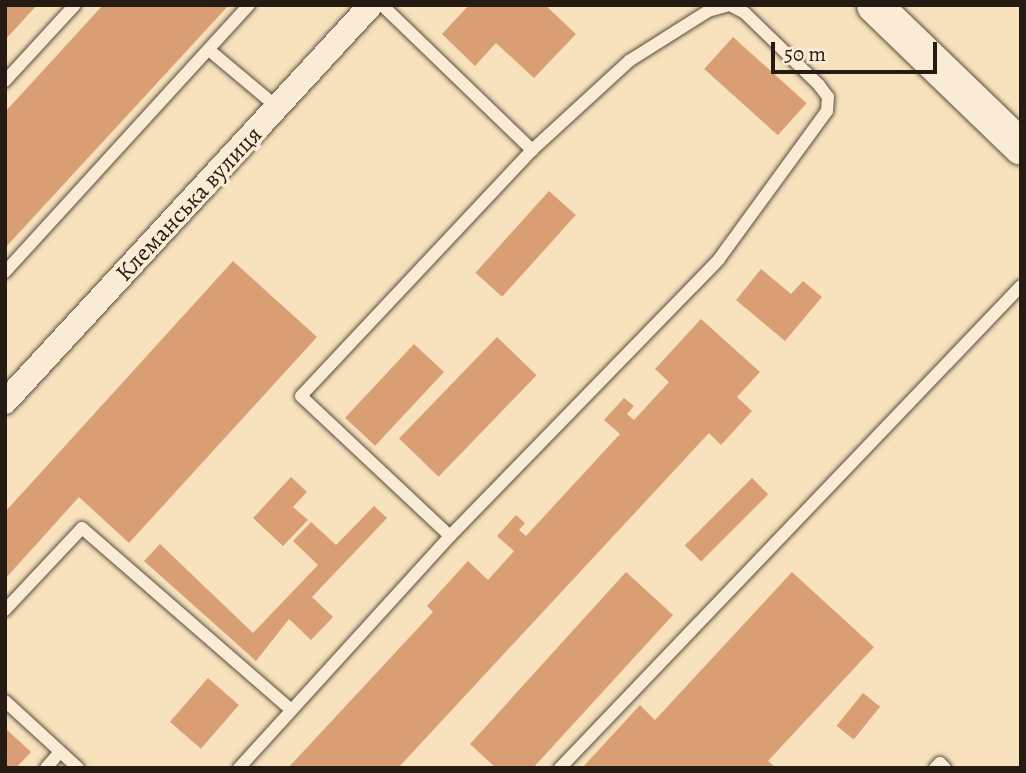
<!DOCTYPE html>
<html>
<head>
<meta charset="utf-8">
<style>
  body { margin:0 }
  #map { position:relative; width:1026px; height:773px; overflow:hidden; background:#f7e2bd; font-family:Alegreya,serif }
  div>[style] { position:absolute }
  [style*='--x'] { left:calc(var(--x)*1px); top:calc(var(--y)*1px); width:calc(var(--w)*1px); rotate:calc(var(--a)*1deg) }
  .building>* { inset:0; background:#da9e75; transform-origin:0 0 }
  .roads { filter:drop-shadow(0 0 2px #5a4d3d) drop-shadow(0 0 2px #5a4d3d) }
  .lane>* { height:12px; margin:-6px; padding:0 6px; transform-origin:6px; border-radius:6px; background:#faecd4 }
  .street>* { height:24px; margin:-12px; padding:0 12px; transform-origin:12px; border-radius:12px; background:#faecd4 }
  .secondary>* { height:35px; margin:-17.5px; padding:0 17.5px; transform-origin:17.5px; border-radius:17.5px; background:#faecd4 }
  span { translate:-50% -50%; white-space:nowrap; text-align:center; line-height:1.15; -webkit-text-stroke:7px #faecd4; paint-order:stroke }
  .street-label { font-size:24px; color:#261b12 }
  .frame { position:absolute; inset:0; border:7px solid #261b12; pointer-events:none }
  .scale { position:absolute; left:771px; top:42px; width:166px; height:32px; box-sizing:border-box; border:4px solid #261b12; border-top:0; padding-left:9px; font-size:21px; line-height:24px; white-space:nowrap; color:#261b12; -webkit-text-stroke:5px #faecd4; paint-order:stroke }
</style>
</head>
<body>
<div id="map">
  <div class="building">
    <i style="clip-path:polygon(5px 5px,37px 5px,5px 40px)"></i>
    <i style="clip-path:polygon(103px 5px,229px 5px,5px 248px,5px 112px)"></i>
    <i style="clip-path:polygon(469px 5px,545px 5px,576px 34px,534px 78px,496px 43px,475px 66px,442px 34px)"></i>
    <i style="left:733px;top:37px;width:99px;height:43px;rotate:42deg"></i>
    <i style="left:549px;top:191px;width:36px;height:110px;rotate:42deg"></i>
    <i style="clip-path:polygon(233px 261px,317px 337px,129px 543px,79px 497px,5px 579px,5px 512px)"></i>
    <i style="clip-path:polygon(761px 269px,791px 294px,803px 281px,822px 297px,785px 341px,736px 300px)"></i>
    <i style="clip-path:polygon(701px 319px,760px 372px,737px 397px,752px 411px,721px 445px,709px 433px,398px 768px,288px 768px,433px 612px,427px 606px,468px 561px,488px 580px,514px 551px,497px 536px,516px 515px,525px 523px,519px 530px,526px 536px,620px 434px,604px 420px,624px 398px,634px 406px,627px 414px,634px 420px,669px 382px,655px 369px)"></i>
    <i style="left:497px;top:337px;width:55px;height:141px;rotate:44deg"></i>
    <i style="left:414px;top:344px;width:41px;height:101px;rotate:43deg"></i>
    <i style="clip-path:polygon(291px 477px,307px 492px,293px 507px,308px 520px,283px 546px,253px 518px)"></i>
    <i style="left:752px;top:478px;width:23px;height:95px;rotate:45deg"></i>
    <i style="clip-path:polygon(374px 506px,387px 518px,312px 597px,333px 617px,311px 640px,289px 619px,256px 661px,144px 561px,160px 544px,253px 633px,318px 565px,293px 541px,311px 522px,336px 545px)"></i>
    <i style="clip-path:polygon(626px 572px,673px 615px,533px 768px,496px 768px,470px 744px)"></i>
    <i style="clip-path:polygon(792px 572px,874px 647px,768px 761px,776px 768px,582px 768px,640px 705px,655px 720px)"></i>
    <i style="left:208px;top:678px;width:41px;height:58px;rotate:41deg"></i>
    <i style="left:863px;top:693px;width:22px;height:42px;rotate:39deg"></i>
    <i style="clip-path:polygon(5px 728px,31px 752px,16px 768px,5px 768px)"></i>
  </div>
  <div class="roads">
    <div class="lane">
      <i style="--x:382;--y:5;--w:209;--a:44"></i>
      <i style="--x:209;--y:50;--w:90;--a:40"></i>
      <i style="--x:5;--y:81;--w:103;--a:-47.4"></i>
      <i style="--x:5;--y:272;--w:362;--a:-47.6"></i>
      <i style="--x:450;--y:536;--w:204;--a:-136.8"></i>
      <i style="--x:301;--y:396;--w:337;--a:-46.8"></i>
      <i style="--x:532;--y:150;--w:132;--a:-42.5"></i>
      <i style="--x:629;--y:61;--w:93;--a:-32.3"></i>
      <i style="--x:708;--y:11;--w:22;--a:-16"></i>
      <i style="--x:5;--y:610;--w:112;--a:-46.8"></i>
      <i style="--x:82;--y:528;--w:277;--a:41"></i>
      <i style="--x:5;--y:701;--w:99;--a:42.5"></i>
      <i style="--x:46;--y:768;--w:21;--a:-49"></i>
      <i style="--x:239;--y:768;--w:314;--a:-47.7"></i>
      <i style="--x:450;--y:536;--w:386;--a:-45.8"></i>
      <i style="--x:719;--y:259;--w:183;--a:-53.9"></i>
      <i style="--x:827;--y:111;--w:14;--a:-86"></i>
      <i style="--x:828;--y:97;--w:15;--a:-127"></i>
      <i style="--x:819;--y:85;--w:103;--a:-135.8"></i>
      <i style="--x:745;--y:13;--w:17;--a:-152"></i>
      <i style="--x:560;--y:768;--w:667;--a:-46.28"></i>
      <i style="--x:935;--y:768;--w:7;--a:-45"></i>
      <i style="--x:940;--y:763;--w:7;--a:45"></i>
    </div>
    <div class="street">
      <i style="--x:5;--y:402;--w:540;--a:-47.33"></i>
    </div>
    <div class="secondary">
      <i style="--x:874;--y:5;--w:204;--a:44"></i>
    </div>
  </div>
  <div class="street-label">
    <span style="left:189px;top:204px;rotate:-47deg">Клеманська вулиця</span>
  </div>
  <div class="frame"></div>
  <div class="scale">50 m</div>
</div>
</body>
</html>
